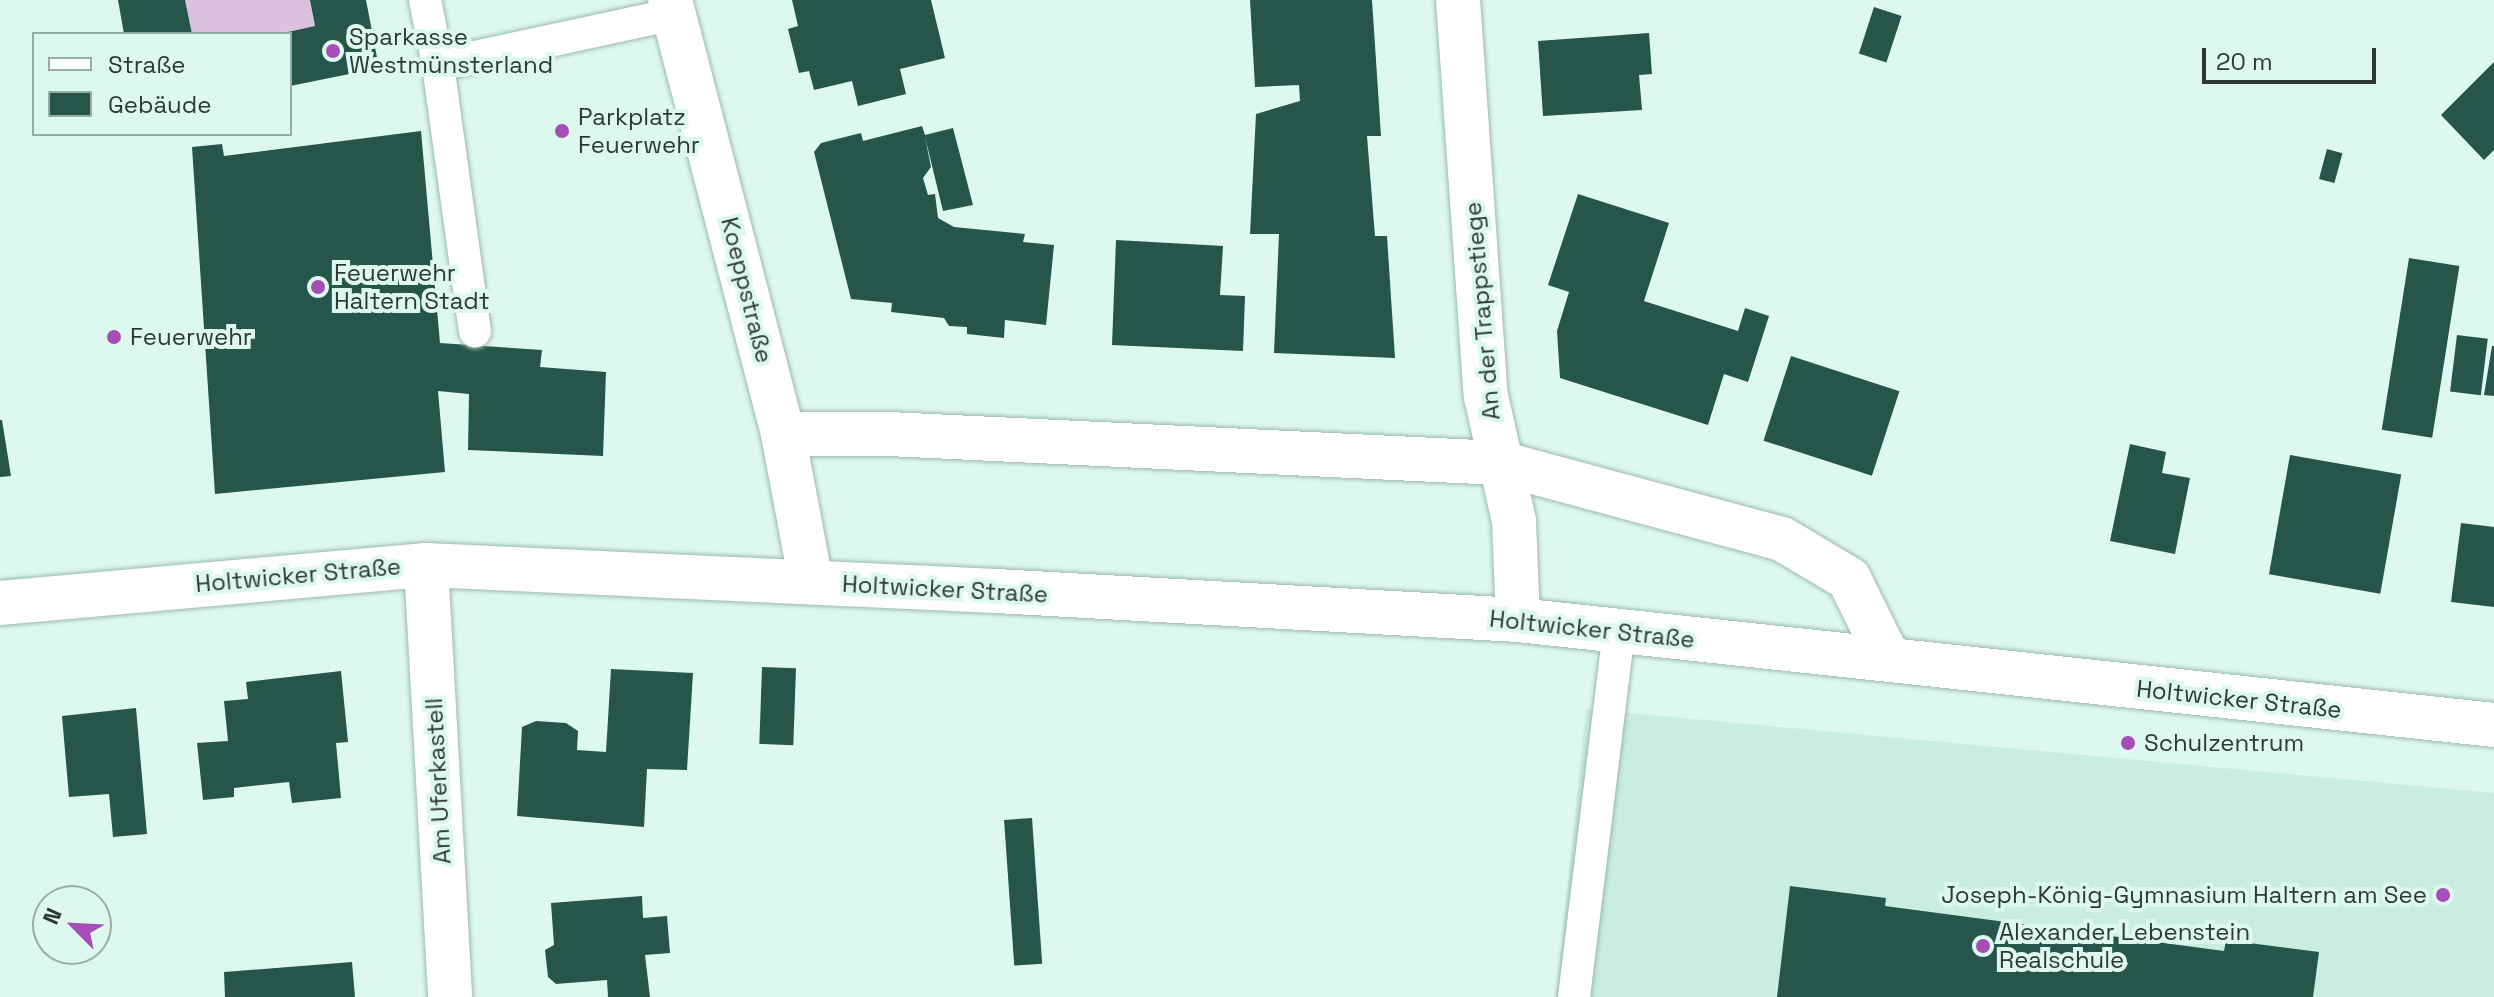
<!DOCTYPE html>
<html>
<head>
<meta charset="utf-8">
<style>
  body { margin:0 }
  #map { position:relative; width:2494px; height:997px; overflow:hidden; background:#ddf9ef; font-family:"Space Grotesk",sans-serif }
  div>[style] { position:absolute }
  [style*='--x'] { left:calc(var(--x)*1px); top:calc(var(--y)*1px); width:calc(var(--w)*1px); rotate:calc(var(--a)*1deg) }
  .built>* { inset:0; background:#c9ede0 }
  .green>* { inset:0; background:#dbc1e0 }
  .building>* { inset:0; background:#265649; transform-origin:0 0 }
  .roads { filter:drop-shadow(0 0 2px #9db8ae) drop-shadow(0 0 2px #9db8ae) }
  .lane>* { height:32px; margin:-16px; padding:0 16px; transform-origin:16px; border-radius:16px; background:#fff }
  .street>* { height:44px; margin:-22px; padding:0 22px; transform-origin:22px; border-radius:22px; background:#fff }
  .dots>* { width:22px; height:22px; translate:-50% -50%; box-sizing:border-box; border:4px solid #ddf9ef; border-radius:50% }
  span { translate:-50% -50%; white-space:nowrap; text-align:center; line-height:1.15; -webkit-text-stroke:8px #ddf9ef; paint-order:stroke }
  .poi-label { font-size:24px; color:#2e3935 }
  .left { translate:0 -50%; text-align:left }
  .right { translate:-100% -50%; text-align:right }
  .street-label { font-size:24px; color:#2e3935 }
  .legend { position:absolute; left:32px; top:32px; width:260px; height:104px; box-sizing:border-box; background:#ddf9ef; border:2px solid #97aca5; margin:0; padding:10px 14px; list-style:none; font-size:24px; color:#2e3935 }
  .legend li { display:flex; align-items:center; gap:16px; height:40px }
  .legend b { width:40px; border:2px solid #97aca5 }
  .north { position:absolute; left:32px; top:885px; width:80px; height:80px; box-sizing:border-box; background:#ddf9ef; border:2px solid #97aca5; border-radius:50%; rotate:294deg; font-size:22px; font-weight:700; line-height:32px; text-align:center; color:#2e3935 }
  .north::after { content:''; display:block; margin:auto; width:28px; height:36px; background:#a64db8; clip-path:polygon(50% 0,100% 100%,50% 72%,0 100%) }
  .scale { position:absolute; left:2202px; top:48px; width:174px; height:36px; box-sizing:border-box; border:4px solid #2e3935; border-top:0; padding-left:10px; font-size:24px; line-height:28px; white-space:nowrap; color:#2e3935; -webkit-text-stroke:6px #ddf9ef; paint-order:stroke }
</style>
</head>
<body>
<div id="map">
  <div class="built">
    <i style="clip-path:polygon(1586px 709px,2494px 793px,2494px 997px,1556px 997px)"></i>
  </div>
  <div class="green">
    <i style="clip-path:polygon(185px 0,310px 0,315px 26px,276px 34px,192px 34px)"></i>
  </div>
  <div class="building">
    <i style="clip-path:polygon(118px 0,185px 0,192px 34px,124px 34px)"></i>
    <i style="clip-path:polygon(310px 0,366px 0,379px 68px,290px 86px,290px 34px,283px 33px,315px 26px)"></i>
    <i style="clip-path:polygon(792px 0,931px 0,945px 58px,900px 69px,906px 94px,858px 106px,852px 81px,814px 90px,809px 71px,799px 73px,788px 29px,798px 26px)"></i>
    <i style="clip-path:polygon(1250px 0,1372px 0,1381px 136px,1367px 136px,1375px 236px,1387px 236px,1395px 358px,1274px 353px,1279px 234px,1250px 234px,1256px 114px,1300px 101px,1299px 85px,1255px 87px)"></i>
    <i style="left:1874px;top:7px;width:29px;height:49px;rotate:18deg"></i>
    <i style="clip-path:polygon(1649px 33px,1652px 74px,1639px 75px,1642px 110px,1543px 116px,1538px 41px)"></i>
    <i style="clip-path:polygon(2494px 62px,2494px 150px,2484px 160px,2441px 115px)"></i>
    <i style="clip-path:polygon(922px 126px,925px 135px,953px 128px,973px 205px,943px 211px,925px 137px,931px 167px,923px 178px,928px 195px,935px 194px,938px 218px,954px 227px,1025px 234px,1023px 242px,1054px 245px,1046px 325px,1005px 320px,1004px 338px,967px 334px,967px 327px,949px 326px,944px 318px,891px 312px,892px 303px,851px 299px,814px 152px,821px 143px,861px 133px,863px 141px)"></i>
    <i style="clip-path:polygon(421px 131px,440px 343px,542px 350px,540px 367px,606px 372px,603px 456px,468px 450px,469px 394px,438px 391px,445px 472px,215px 494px,192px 147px,222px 144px,224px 156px)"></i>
    <i style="left:2327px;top:149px;width:16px;height:31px;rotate:15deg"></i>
    <i style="clip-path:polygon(1578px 194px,1669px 223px,1644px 301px,1738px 331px,1745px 308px,1769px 316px,1748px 382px,1724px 374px,1708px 425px,1560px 378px,1557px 331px,1569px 292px,1548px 285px)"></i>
    <i style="clip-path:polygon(1116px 240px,1223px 246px,1220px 295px,1245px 296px,1243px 351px,1112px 345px)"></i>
    <i style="left:2409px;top:258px;width:51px;height:174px;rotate:9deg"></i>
    <i style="left:2457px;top:335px;width:31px;height:57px;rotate:7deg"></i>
    <i style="clip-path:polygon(2492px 346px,2494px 346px,2494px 396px,2484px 395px)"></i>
    <i style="left:1791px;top:356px;width:114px;height:89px;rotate:18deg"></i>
    <i style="clip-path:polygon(0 420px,2px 420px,11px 476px,0 477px)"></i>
    <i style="clip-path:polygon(2130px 444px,2166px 452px,2162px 473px,2190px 478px,2175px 554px,2110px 541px)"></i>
    <i style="left:2290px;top:455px;width:113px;height:121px;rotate:10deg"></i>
    <i style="clip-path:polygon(2461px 523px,2494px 527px,2494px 607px,2451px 602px)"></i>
    <i style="left:762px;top:667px;width:34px;height:77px;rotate:2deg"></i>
    <i style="clip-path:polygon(611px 669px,693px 673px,687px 770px,647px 769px,644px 827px,517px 816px,522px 727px,536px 721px,566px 723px,578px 731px,577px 750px,606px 752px)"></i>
    <i style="clip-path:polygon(341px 671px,348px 742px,336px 743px,341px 798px,292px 803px,289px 782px,234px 788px,234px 797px,203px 800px,197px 743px,228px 741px,224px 701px,248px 699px,246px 682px)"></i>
    <i style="clip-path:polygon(136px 708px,147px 834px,113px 837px,109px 794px,69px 797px,62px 716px)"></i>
    <i style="left:1032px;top:818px;width:146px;height:28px;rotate:86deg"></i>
    <i style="clip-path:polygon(1790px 886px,1886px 898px,1885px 906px,2224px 951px,2226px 940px,2319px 952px,2313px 997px,1777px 997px)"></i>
    <i style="clip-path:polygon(642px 896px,643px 918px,667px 916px,670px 953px,645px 955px,650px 997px,608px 997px,607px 980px,556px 984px,548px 977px,545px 950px,554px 945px,551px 903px)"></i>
    <i style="clip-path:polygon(352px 962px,355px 997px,225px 997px,224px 972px)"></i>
  </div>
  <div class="roads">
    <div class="lane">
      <i style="--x:425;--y:0;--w:66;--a:78.7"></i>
      <i style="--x:438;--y:65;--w:241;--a:-12.2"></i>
      <i style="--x:438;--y:65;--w:269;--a:82.1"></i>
      <i style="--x:1574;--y:997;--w:368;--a:-83"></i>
    </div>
    <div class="street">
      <i style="--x:670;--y:0;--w:448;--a:75.4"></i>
      <i style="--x:783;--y:434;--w:151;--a:79.3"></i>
      <i style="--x:1458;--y:0;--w:397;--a:86"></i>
      <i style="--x:1486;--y:396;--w:128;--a:77.4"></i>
      <i style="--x:1514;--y:521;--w:99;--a:87.7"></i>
      <i style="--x:783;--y:434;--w:106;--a:0"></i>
      <i style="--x:889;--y:434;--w:612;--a:2.72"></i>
      <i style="--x:1500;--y:463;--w:292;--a:15.1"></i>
      <i style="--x:1782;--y:539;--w:78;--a:30.8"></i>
      <i style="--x:1849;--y:579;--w:90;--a:63.7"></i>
      <i style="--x:426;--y:565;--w:433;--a:86.8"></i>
      <i style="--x:0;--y:603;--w:428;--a:-5.1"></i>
      <i style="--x:426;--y:565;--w:571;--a:2.61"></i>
      <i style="--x:996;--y:591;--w:523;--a:3.18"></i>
      <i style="--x:1518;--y:620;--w:982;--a:6.14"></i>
    </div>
  </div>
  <div class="dots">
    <i style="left:333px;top:51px;background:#a64db8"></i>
    <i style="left:562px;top:131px;background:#a64db8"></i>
    <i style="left:318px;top:287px;background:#a64db8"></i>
    <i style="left:114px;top:337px;background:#a64db8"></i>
    <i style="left:2128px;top:743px;background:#a64db8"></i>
    <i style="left:2443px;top:895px;background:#a64db8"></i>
    <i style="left:1983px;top:946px;background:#a64db8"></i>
  </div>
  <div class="poi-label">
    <span class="left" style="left:349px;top:51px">Sparkasse<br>Westmünsterland</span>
    <span class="left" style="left:578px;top:131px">Parkplatz<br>Feuerwehr</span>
    <span class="left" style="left:334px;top:287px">Feuerwehr<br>Haltern Stadt</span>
    <span class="left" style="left:130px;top:337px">Feuerwehr</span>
    <span class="left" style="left:2144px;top:743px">Schulzentrum</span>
    <span class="right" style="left:2427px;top:895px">Joseph-König-Gymnasium Haltern am See</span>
    <span class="left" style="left:1999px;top:946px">Alexander Lebenstein<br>Realschule</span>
  </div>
  <div class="street-label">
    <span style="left:747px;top:290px;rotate:76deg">Koeppstraße</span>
    <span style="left:1482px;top:311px;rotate:-95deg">An der Trappstiege</span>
    <span style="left:298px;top:575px;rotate:-5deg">Holtwicker Straße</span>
    <span style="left:945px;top:589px;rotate:3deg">Holtwicker Straße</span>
    <span style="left:1592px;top:629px;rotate:6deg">Holtwicker Straße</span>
    <span style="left:2239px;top:699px;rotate:6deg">Holtwicker Straße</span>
    <span style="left:438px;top:781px;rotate:-93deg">Am Uferkastell</span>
  </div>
  <ul class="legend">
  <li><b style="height:10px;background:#fff"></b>Straße</li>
  <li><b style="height:22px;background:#265649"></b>Gebäude</li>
  </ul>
  <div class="north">N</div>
  <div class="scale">20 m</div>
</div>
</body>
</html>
